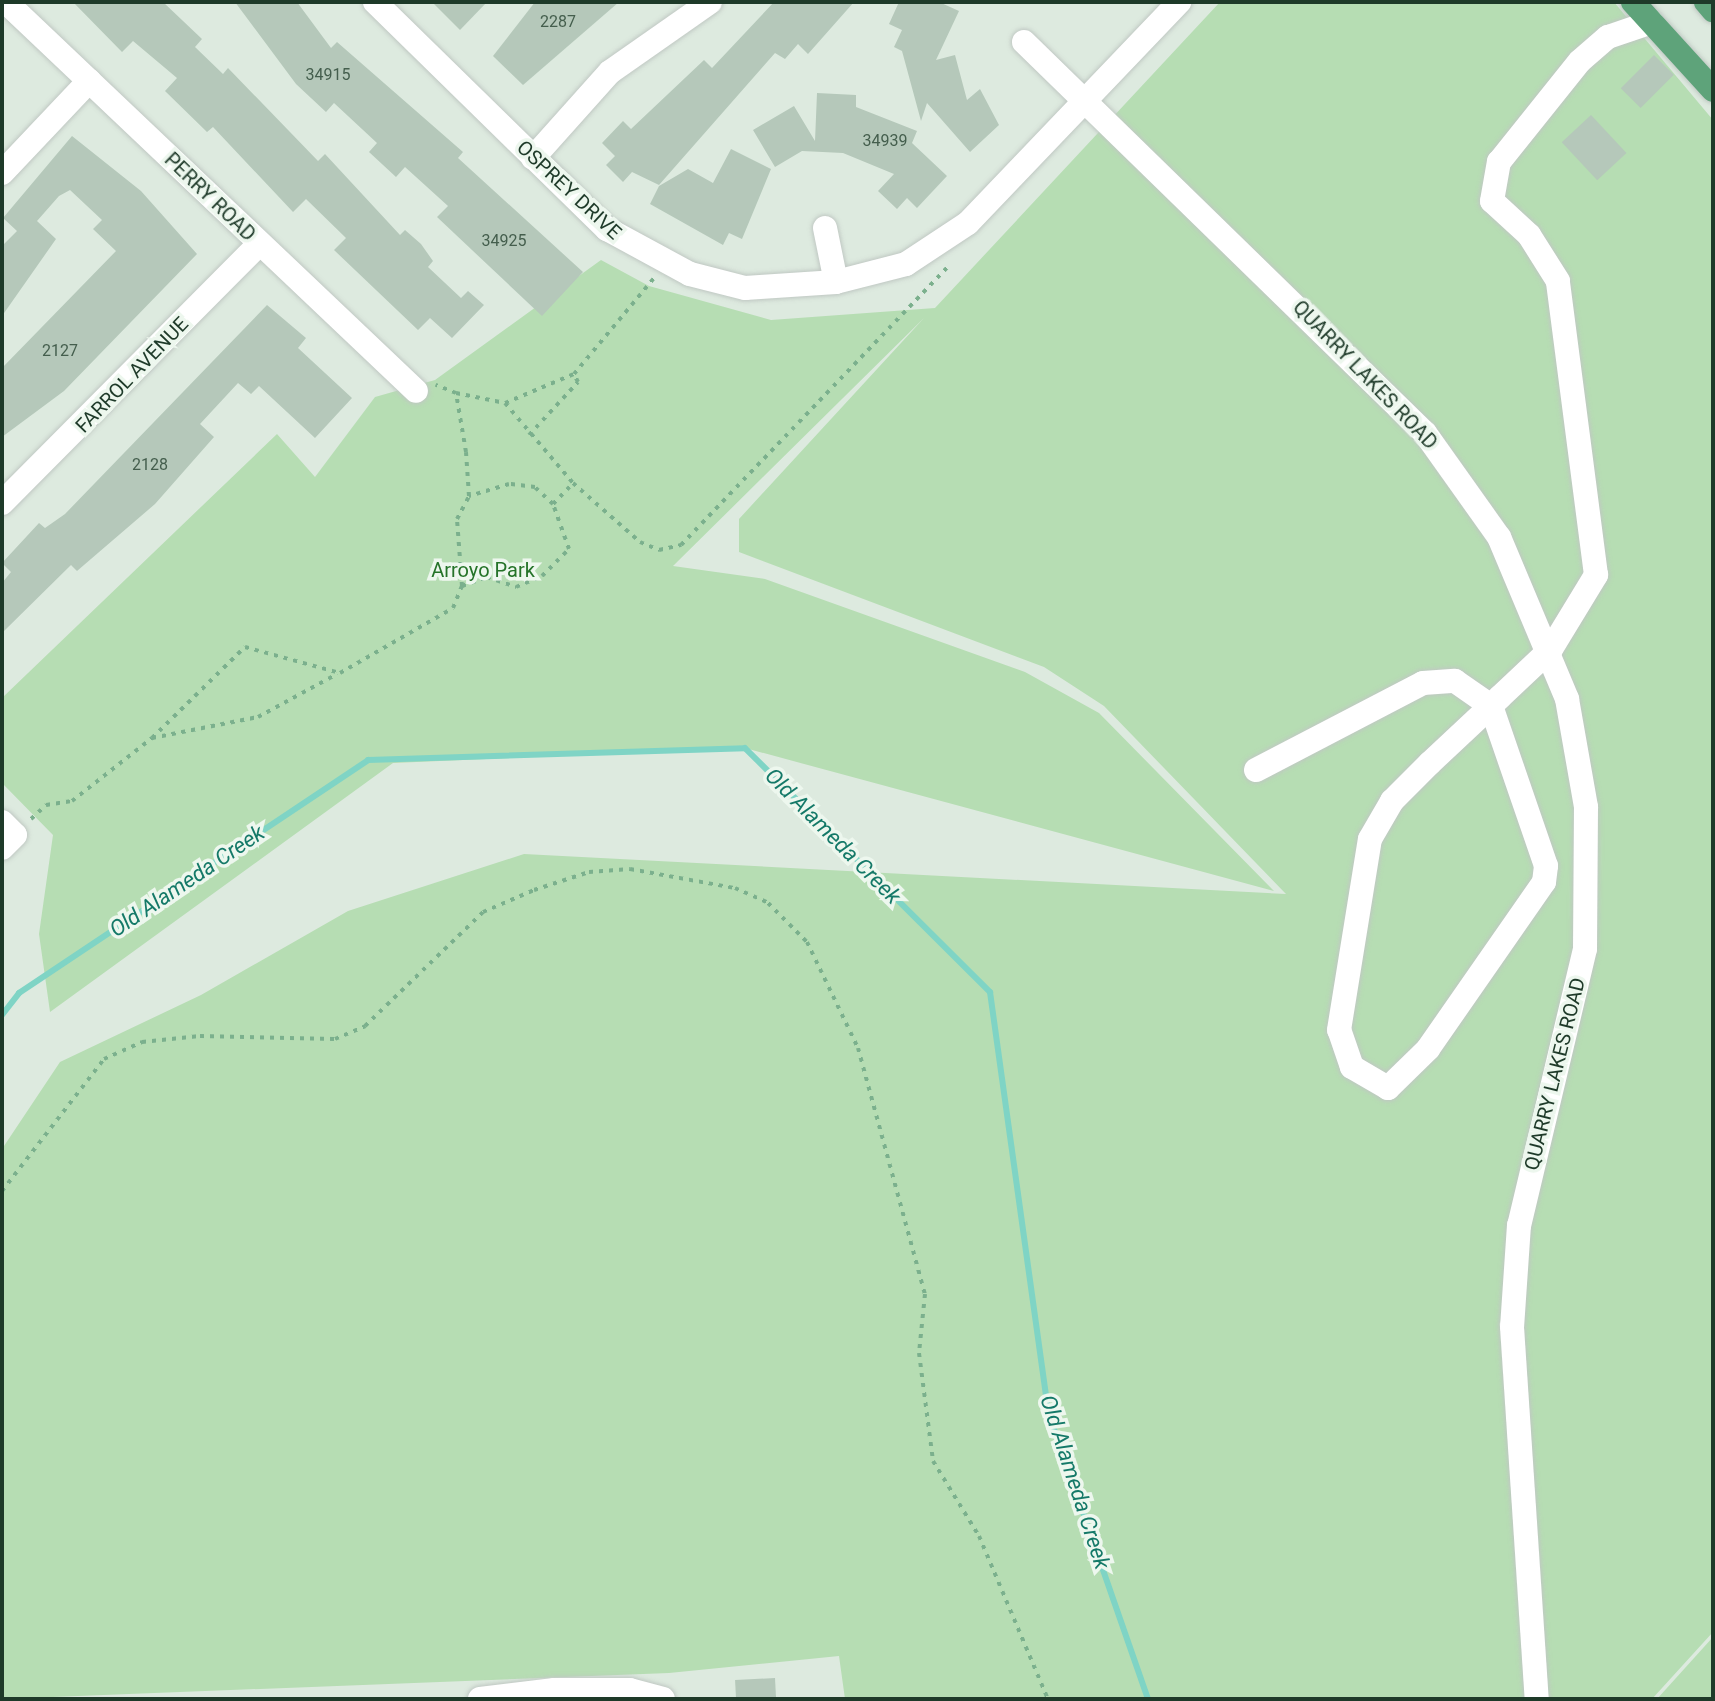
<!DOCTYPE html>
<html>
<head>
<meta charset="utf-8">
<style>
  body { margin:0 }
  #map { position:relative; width:1715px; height:1701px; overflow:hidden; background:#ddeadf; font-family:Roboto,sans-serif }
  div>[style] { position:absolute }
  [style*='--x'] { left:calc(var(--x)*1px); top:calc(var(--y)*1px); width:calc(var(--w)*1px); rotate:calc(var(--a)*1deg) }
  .green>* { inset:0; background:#b6ddb3 }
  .stream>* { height:6px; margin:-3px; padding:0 3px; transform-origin:3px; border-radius:3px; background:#7fd4c5 }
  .building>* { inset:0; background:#b5c8ba; transform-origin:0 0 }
  .path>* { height:4px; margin-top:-2px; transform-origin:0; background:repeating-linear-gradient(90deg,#7bb08d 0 4px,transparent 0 10px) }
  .roads { filter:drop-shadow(0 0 2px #c0c8c3) drop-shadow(0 0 2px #c0c8c3) }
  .minor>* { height:24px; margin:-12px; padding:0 12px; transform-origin:12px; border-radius:12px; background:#fff }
  .major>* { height:24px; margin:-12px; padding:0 12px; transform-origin:12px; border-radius:12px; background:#5ea37a }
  span { translate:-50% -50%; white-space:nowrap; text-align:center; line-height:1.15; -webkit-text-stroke:7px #edf7ee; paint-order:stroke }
  .number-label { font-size:16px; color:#445e4d }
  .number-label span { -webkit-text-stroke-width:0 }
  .street-label { font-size:20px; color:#1e3a29 }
  .park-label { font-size:20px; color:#257329 }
  .water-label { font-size:22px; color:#147968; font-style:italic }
  .frame { position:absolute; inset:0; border:4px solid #1e3a29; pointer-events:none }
</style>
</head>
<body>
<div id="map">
  <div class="green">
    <i style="clip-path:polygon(1220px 2px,1614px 2px,1713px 120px,1713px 1632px,1652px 1699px,845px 1699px,839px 1656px,669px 1673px,2px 1699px,2px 1149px,60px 1062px,201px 995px,348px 911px,524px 854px,1286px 894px,1104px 706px,1044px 667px,739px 552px,739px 519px,924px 318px,673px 566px,765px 579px,1025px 672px,1099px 713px,1274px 891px,745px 748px,393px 763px,50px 1012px,39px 934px,53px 835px,2px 783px,2px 698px,277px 434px,315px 477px,375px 397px,435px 380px,601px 260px,649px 286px,771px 320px,935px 308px)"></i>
    <i style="clip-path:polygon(1713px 1637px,1713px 1699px,1657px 1699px)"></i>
  </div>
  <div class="stream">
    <i style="--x:2;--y:1015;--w:28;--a:-52"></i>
    <i style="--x:19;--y:993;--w:420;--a:-33.7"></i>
    <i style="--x:368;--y:760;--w:377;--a:-1.8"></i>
    <i style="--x:745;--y:748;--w:346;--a:44.9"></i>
    <i style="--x:990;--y:992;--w:424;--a:82.1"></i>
    <i style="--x:1048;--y:1412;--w:304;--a:70.8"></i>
  </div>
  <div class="building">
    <i style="clip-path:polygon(73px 2px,163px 2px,202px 39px,195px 47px,223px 74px,228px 68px,318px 161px,325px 154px,400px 235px,405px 230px,421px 244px,433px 261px,428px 267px,461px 298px,468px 291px,484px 305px,452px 338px,430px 318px,418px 330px,334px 250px,346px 238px,306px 199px,293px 212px,213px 127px,207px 132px,165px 91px,177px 78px,133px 41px,122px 52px)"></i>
    <i style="clip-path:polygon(235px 2px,297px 2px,331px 48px,337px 42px,463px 152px,458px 158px,583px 272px,542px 316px,437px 217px,448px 206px,405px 167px,396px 177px,369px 152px,377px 143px,334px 103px,326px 112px,296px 84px)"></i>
    <i style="clip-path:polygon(432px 2px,487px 2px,460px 30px)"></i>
    <i style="clip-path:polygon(535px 2px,619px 2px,523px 85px,493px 56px)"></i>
    <i style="clip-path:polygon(774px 2px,854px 2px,808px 54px,798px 44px,785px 59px,775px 53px,659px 185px,632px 172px,623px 182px,606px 165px,615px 156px,602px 143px,623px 121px,631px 129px,704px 60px,712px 68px)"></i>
    <i style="clip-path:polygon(899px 2px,939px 2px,959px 11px,936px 60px,955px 55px,967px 100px,980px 89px,999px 125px,970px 152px,927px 103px,921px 121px,902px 51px,894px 47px,902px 30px,889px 24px)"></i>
    <i style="left:1654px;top:55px;width:28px;height:47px;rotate:45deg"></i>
    <i style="clip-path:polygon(817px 93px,856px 95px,856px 107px,917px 131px,912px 143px,947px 176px,917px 208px,907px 198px,897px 209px,878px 191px,894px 174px,843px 153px,802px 151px,775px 167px,753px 130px,794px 106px,815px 141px)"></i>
    <i style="left:1591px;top:115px;width:52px;height:40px;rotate:47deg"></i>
    <i style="clip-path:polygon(72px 136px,141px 191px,197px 254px,64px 391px,2px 437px,2px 368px,116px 251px,93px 229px,102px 220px,70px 190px,59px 196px,37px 221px,56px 239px,2px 316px,2px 246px,17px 231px,3px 218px)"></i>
    <i style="clip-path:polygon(731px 149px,771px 169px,742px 239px,729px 233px,723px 245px,650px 204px,659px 186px,688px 169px,713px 183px)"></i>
    <i style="clip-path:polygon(267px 305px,306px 338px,298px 348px,352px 398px,315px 438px,259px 386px,251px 394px,238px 383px,200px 424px,214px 437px,155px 504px,77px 571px,71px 565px,2px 633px,2px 583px,11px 572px,2px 563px,39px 523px,45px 528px,65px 514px)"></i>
    <i style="left:775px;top:1678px;width:21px;height:40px;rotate:87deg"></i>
  </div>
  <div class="path">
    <i style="--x:456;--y:393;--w:50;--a:11.5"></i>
    <i style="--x:505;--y:403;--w:75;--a:-22.8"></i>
    <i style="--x:574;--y:374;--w:125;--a:-50.2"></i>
    <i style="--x:505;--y:403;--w:105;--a:49.6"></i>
    <i style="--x:573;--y:483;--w:89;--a:41.4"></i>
    <i style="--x:640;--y:542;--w:21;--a:23"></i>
    <i style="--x:659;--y:550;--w:23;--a:-13"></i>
    <i style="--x:681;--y:545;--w:384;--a:-46.2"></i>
    <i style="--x:529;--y:435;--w:72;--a:-47.2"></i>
    <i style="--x:578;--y:382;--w:9;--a:-117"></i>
    <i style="--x:553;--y:504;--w:29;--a:-46"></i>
    <i style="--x:462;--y:586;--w:27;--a:-20"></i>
    <i style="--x:487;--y:577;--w:31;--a:19"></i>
    <i style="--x:516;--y:587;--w:28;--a:-23"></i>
    <i style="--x:542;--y:576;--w:38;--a:-45"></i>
    <i style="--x:569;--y:549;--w:48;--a:-109.6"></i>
    <i style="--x:553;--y:504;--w:25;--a:-137"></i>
    <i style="--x:535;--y:487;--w:26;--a:-173"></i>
    <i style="--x:509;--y:484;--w:42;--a:163.3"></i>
    <i style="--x:152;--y:738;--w:108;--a:-11.2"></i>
    <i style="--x:258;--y:717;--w:90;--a:-28.6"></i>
    <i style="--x:31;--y:819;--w:21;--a:-43"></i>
    <i style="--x:46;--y:805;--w:26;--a:-9"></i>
    <i style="--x:72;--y:801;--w:102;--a:-38.2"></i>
    <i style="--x:152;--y:738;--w:130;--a:-44.4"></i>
    <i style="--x:245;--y:647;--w:98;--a:15.3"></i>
    <i style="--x:340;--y:673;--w:130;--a:-29.9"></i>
    <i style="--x:453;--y:608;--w:24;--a:-68"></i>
    <i style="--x:462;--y:586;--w:67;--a:-94.3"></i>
    <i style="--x:457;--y:519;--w:26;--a:-62"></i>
    <i style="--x:469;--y:496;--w:44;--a:-93.9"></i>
    <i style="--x:466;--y:452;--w:60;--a:-99.6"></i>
    <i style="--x:456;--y:393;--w:22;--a:-158"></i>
    <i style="--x:2;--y:1191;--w:167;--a:-52.3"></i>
    <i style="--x:104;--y:1059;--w:42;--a:-24.1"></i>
    <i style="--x:142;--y:1042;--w:58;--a:-5.9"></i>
    <i style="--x:200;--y:1036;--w:135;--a:1.3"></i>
    <i style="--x:335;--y:1039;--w:33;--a:-23"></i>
    <i style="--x:365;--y:1026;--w:164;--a:-44"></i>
    <i style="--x:483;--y:912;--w:56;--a:-23.3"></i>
    <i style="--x:534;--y:890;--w:58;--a:-18.1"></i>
    <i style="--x:589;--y:872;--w:41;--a:-4.2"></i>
    <i style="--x:630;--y:869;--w:107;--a:10.3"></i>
    <i style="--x:735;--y:888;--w:36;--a:24"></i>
    <i style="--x:768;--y:903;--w:55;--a:45"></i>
    <i style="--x:807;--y:942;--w:118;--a:64.3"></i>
    <i style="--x:858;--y:1048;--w:255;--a:74.8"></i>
    <i style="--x:925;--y:1294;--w:59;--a:95.8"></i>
    <i style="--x:919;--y:1353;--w:109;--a:82.6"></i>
    <i style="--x:933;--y:1461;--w:88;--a:58.5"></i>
    <i style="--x:979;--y:1536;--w:177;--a:67.1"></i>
  </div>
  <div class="roads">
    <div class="minor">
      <i style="--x:6;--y:2;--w:565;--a:43.49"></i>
      <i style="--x:375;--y:2;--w:325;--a:44.4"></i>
      <i style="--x:607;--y:229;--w:94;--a:28.5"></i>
      <i style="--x:690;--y:274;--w:57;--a:14.3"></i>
      <i style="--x:745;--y:288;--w:91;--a:-3.8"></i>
      <i style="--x:836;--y:282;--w:72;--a:-14.4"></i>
      <i style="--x:906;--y:264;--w:74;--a:-33.5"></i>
      <i style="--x:968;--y:223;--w:306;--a:-46.3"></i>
      <i style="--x:1024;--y:42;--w:560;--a:44.28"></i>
      <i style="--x:1425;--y:433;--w:128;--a:54.6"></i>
      <i style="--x:1499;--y:537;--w:176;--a:67.2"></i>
      <i style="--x:1567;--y:699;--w:110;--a:80"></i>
      <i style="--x:1586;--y:807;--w:142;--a:90.4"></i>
      <i style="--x:1585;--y:949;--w:284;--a:103.4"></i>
      <i style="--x:1519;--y:1225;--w:102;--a:93.9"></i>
      <i style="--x:1512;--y:1327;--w:373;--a:86.2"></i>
      <i style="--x:533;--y:158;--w:115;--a:-48.2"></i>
      <i style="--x:610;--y:72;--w:122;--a:-35"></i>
      <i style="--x:2;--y:173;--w:127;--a:-46.6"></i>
      <i style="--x:825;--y:228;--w:55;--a:78.5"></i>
      <i style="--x:2;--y:503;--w:365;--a:-45.2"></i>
      <i style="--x:1256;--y:770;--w:188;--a:-27.5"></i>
      <i style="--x:1423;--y:683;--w:32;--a:-4"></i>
      <i style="--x:1455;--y:681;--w:44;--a:34.8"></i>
      <i style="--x:1491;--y:706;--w:169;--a:71"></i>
      <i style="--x:1546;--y:866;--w:16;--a:97"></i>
      <i style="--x:1544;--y:882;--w:203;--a:124.8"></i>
      <i style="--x:1428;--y:1049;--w:56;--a:135.7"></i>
      <i style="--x:1388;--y:1088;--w:42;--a:-149.7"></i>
      <i style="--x:1352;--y:1067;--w:39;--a:-109"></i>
      <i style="--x:1339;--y:1030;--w:193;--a:-80.8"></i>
      <i style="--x:1370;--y:839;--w:44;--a:-59.9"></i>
      <i style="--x:1392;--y:801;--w:54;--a:-45"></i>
      <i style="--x:1430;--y:763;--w:83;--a:-43.1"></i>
      <i style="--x:1491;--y:706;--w:13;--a:-45"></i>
      <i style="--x:1500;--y:697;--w:70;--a:-43.3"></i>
      <i style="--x:1551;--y:649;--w:87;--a:-58.7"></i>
      <i style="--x:1596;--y:575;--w:296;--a:-97.4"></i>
      <i style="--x:1558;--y:281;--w:54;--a:-122.2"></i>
      <i style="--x:1529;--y:235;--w:50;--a:-137.4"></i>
      <i style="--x:1492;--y:201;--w:40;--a:-80"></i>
      <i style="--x:1499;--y:162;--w:129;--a:-51.3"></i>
      <i style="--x:1580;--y:61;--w:37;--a:-41"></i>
      <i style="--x:1608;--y:37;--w:46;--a:-18.8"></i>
      <i style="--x:2;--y:822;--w:18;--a:45"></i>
      <i style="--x:15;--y:835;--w:18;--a:135"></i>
      <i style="--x:480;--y:1699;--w:75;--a:-6.9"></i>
      <i style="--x:554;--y:1690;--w:76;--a:0"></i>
      <i style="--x:630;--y:1690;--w:34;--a:15"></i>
    </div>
    <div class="major">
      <i style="--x:1633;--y:2;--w:119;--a:47.7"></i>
      <i style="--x:1706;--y:2;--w:11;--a:49"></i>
    </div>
  </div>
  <div class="number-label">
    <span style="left:558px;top:22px">2287</span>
    <span style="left:328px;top:75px">34915</span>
    <span style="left:885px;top:141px">34939</span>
    <span style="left:504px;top:241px">34925</span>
    <span style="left:60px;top:351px">2127</span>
    <span style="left:150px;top:465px">2128</span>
  </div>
  <div class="street-label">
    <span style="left:569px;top:190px;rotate:43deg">OSPREY DRIVE</span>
    <span style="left:210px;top:197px;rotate:44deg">PERRY ROAD</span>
    <span style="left:132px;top:375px;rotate:-46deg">FARROL AVENUE</span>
    <span style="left:1365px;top:375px;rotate:46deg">QUARRY LAKES ROAD</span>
    <span style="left:1555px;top:1074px;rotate:-76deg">QUARRY LAKES ROAD</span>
  </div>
  <div class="park-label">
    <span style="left:483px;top:570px">Arroyo Park</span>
  </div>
  <div class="water-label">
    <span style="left:833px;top:836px;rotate:45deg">Old Alameda Creek</span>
    <span style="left:187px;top:881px;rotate:-34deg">Old Alameda Creek</span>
    <span style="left:1075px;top:1482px;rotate:72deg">Old Alameda Creek</span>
  </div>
  <div class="frame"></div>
</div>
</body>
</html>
